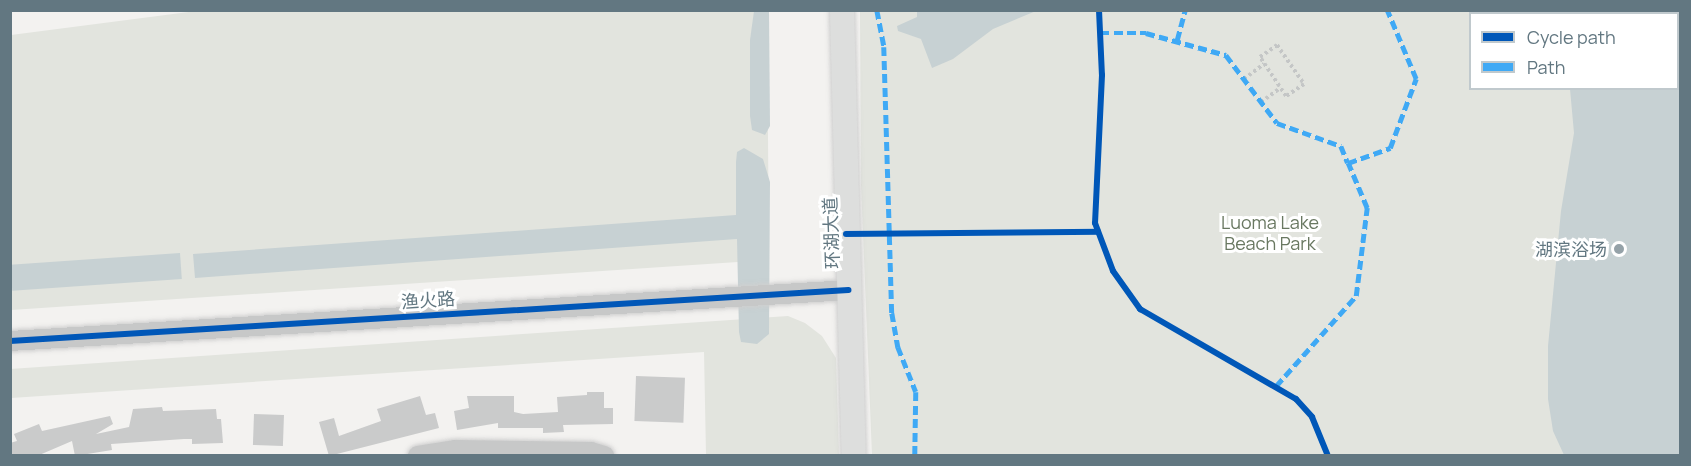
<!DOCTYPE html>
<html>
<head>
<meta charset="utf-8">
<style>
  body { margin:0 }
  #map { position:relative; width:1691px; height:466px; overflow:hidden; background:#f3f2f0; font-family:Manrope,"Noto Sans SC",sans-serif }
  div>[style] { position:absolute }
  [style*='--x'] { left:calc(var(--x)*1px); top:calc(var(--y)*1px); width:calc(var(--w)*1px); rotate:calc(var(--a)*1deg) }
  .green>* { inset:0; background:#e2e4de }
  .water>* { inset:0; background:#c7d1d3; transform-origin:0 0 }
  .building>* { inset:0; background:#cacbcb; transform-origin:0 0 }
  .path>* { height:4px; margin-top:-2px; transform-origin:0; background:repeating-linear-gradient(90deg,#c4c6c6 0 3px,transparent 0 6px) }
  .roads { filter:drop-shadow(0 0 2px #cfcfcf) drop-shadow(0 0 2px #cfcfcf) }
  .minor>* { height:20px; margin:-10px; padding:0 10px; transform-origin:10px; border-radius:10px; background:#c7c8c8 }
  .major>* { height:24px; margin:-12px; padding:0 12px; transform-origin:12px; border-radius:12px; background:#dddedd }
  .quiet>* { height:4.5px; margin-top:-2.25px; transform-origin:0; background:repeating-linear-gradient(90deg,#3fa9f5 0 9px,transparent 0 13.5px) }
  .cycleway>* { height:6px; margin:-3px; padding:0 3px; transform-origin:3px; border-radius:3px; background:#0057b8 }
  .dots>* { width:16px; height:16px; translate:-50% -50%; box-sizing:border-box; border:3px solid #fff; border-radius:50% }
  span { translate:-50% -50%; white-space:nowrap; text-align:center; line-height:1.15; -webkit-text-stroke:6px #fff; paint-order:stroke }
  .park-label { font-size:18px; color:#697861 }
  .street-label { font-size:18px; color:#627781 }
  .poi-label { font-size:18px; color:#627781 }
  .right { translate:-100% -50%; text-align:right }
  .frame { position:absolute; inset:0; border:12px solid #627781; pointer-events:none }
  .legend { position:absolute; left:1469px; top:12px; width:210px; height:78px; box-sizing:border-box; background:#fff; border:2px solid #c0c9cd; margin:0; padding:8px 10px; list-style:none; font-size:18px; color:#627781 }
  .legend li { display:flex; align-items:center; gap:12px; height:30px }
  .legend b { width:30px; border:2px solid #c0c9cd }
</style>
</head>
<body>
<div id="map">
  <div class="green">
    <i style="clip-path:polygon(204px 10px,767px 11px,769px 260px,11px 310px,11px 35px)"></i>
    <i style="clip-path:polygon(evenodd,860px 11px,1680px 11px,1680px 455px,872px 455px,861px 185px,860px 11px,1470px 14px,1678px 14px,1678px 88px,1470px 88px,1470px 14px)"></i>
    <i style="clip-path:polygon(788px 316px,805px 323px,822px 336px,836px 358px,839px 455px,706px 455px,704px 352px,11px 398px,10px 369px)"></i>
  </div>
  <div class="water">
    <i style="clip-path:polygon(754px 11px,769px 11px,770px 126px,765px 135px,752px 130px,750px 116px,750px 40px)"></i>
    <i style="clip-path:polygon(917px 11px,917px 10px,1036px 11px,993px 29px,953px 59px,932px 68px,921px 39px,898px 31px,897px 26px,917px 17px)"></i>
    <i style="clip-path:polygon(1560px 11px,1680px 11px,1680px 455px,1564px 455px,1553px 431px,1548px 399px,1548px 346px,1561px 211px,1574px 133px,1570px 89px,1678px 88px,1678px 14px)"></i>
    <i style="clip-path:polygon(744px 148px,763px 159px,770px 182px,769px 334px,757px 344px,741px 342px,739px 332px,737px 239px,195px 278px,193px 254px,736px 215px,736px 162px,737px 152px)"></i>
    <i style="left:180px;top:253px;width:26px;height:170px;rotate:86deg"></i>
  </div>
  <div class="building">
    <i style="left:636px;top:376px;width:49px;height:45px;rotate:2deg"></i>
    <i style="clip-path:polygon(587px 392px,604px 392px,604px 408px,613px 408px,613px 424px,563px 425px,564px 432px,543px 433px,543px 428px,498px 428px,498px 423px,457px 430px,454px 411px,469px 408px,467px 396px,514px 396px,514px 412px,523px 414px,558px 412px,557px 397px,587px 395px)"></i>
    <i style="clip-path:polygon(420px 396px,426px 415px,435px 413px,439px 428px,329px 456px,319px 422px,334px 418px,339px 436px,381px 421px,377px 409px)"></i>
    <i style="clip-path:polygon(162px 407px,163px 411px,216px 409px,217px 419px,221px 419px,223px 443px,192px 444px,192px 439px,184px 439px,111px 444px,112px 450px,75px 456px,72px 441px,37px 456px,10px 456px,10px 443px,17px 441px,14px 434px,39px 424px,42px 431px,110px 416px,113px 424px,96px 434px,129px 427px,133px 409px)"></i>
    <i style="left:254px;top:414px;width:30px;height:31px;rotate:2deg"></i>
  </div>
  <div class="path">
    <i style="--x:1277;--y:45;--w:47;--a:55.3"></i>
    <i style="--x:1304;--y:84;--w:22;--a:146"></i>
    <i style="--x:1286;--y:96;--w:47;--a:-123.7"></i>
    <i style="--x:1260;--y:57;--w:21;--a:-35"></i>
    <i style="--x:1244;--y:79;--w:25;--a:-37"></i>
    <i style="--x:1261;--y:102;--w:24;--a:-36"></i>
  </div>
  <div class="roads">
    <div class="minor">
      <i style="--x:10;--y:341;--w:840;--a:-3.48"></i>
      <i style="--x:418;--y:456;--w:37;--a:-9"></i>
      <i style="--x:455;--y:450;--w:136;--a:0.8"></i>
      <i style="--x:591;--y:452;--w:14;--a:17"></i>
    </div>
    <div class="major">
      <i style="--x:842;--y:10;--w:446;--a:88.5"></i>
    </div>
  </div>
  <div class="quiet">
    <i style="--x:877;--y:10;--w:38;--a:79"></i>
    <i style="--x:884;--y:47;--w:266;--a:88.3"></i>
    <i style="--x:892;--y:313;--w:35;--a:80"></i>
    <i style="--x:898;--y:347;--w:48;--a:68.2"></i>
    <i style="--x:916;--y:392;--w:64;--a:90.9"></i>
    <i style="--x:1100;--y:33;--w:46;--a:0"></i>
    <i style="--x:1146;--y:33;--w:83;--a:15.4"></i>
    <i style="--x:1226;--y:55;--w:85;--a:53.1"></i>
    <i style="--x:1277;--y:123;--w:68;--a:19.8"></i>
    <i style="--x:1341;--y:146;--w:18;--a:68"></i>
    <i style="--x:1348;--y:163;--w:45;--a:-19.7"></i>
    <i style="--x:1390;--y:148;--w:74;--a:-69.4"></i>
    <i style="--x:1416;--y:79;--w:75;--a:-112.8"></i>
    <i style="--x:1177;--y:40;--w:31;--a:-75"></i>
    <i style="--x:1276;--y:386;--w:120;--a:-48.4"></i>
    <i style="--x:1356;--y:296;--w:89;--a:-82.9"></i>
    <i style="--x:1367;--y:208;--w:49;--a:-112.9"></i>
  </div>
  <div class="cycleway">
    <i style="--x:1099;--y:10;--w:65;--a:87.4"></i>
    <i style="--x:1102;--y:75;--w:148;--a:92.7"></i>
    <i style="--x:1095;--y:223;--w:51;--a:69.4"></i>
    <i style="--x:1113;--y:271;--w:47;--a:54.6"></i>
    <i style="--x:1140;--y:309;--w:180;--a:30"></i>
    <i style="--x:1296;--y:399;--w:24;--a:48"></i>
    <i style="--x:1312;--y:417;--w:42;--a:67.7"></i>
    <i style="--x:846;--y:234;--w:252;--a:-0.5"></i>
    <i style="--x:10;--y:341;--w:840;--a:-3.48"></i>
  </div>
  <div class="dots">
    <i style="left:1619px;top:249px;background:#95a2a8"></i>
  </div>
  <div class="park-label">
    <span style="left:1270px;top:233px">Luoma Lake<br>Beach Park</span>
  </div>
  <div class="street-label">
    <span style="left:831px;top:233px;rotate:-92deg">环湖大道</span>
    <span style="left:428px;top:300px;rotate:-4deg">渔火路</span>
  </div>
  <div class="poi-label">
    <span class="right" style="left:1607px;top:249px">湖滨浴场</span>
  </div>
  <div class="frame"></div>
  <ul class="legend">
  <li><b style="height:8px;background:#0057b8"></b>Cycle path</li>
  <li><b style="height:8px;background:#3fa9f5"></b>Path</li>
  </ul>
</div>
</body>
</html>
